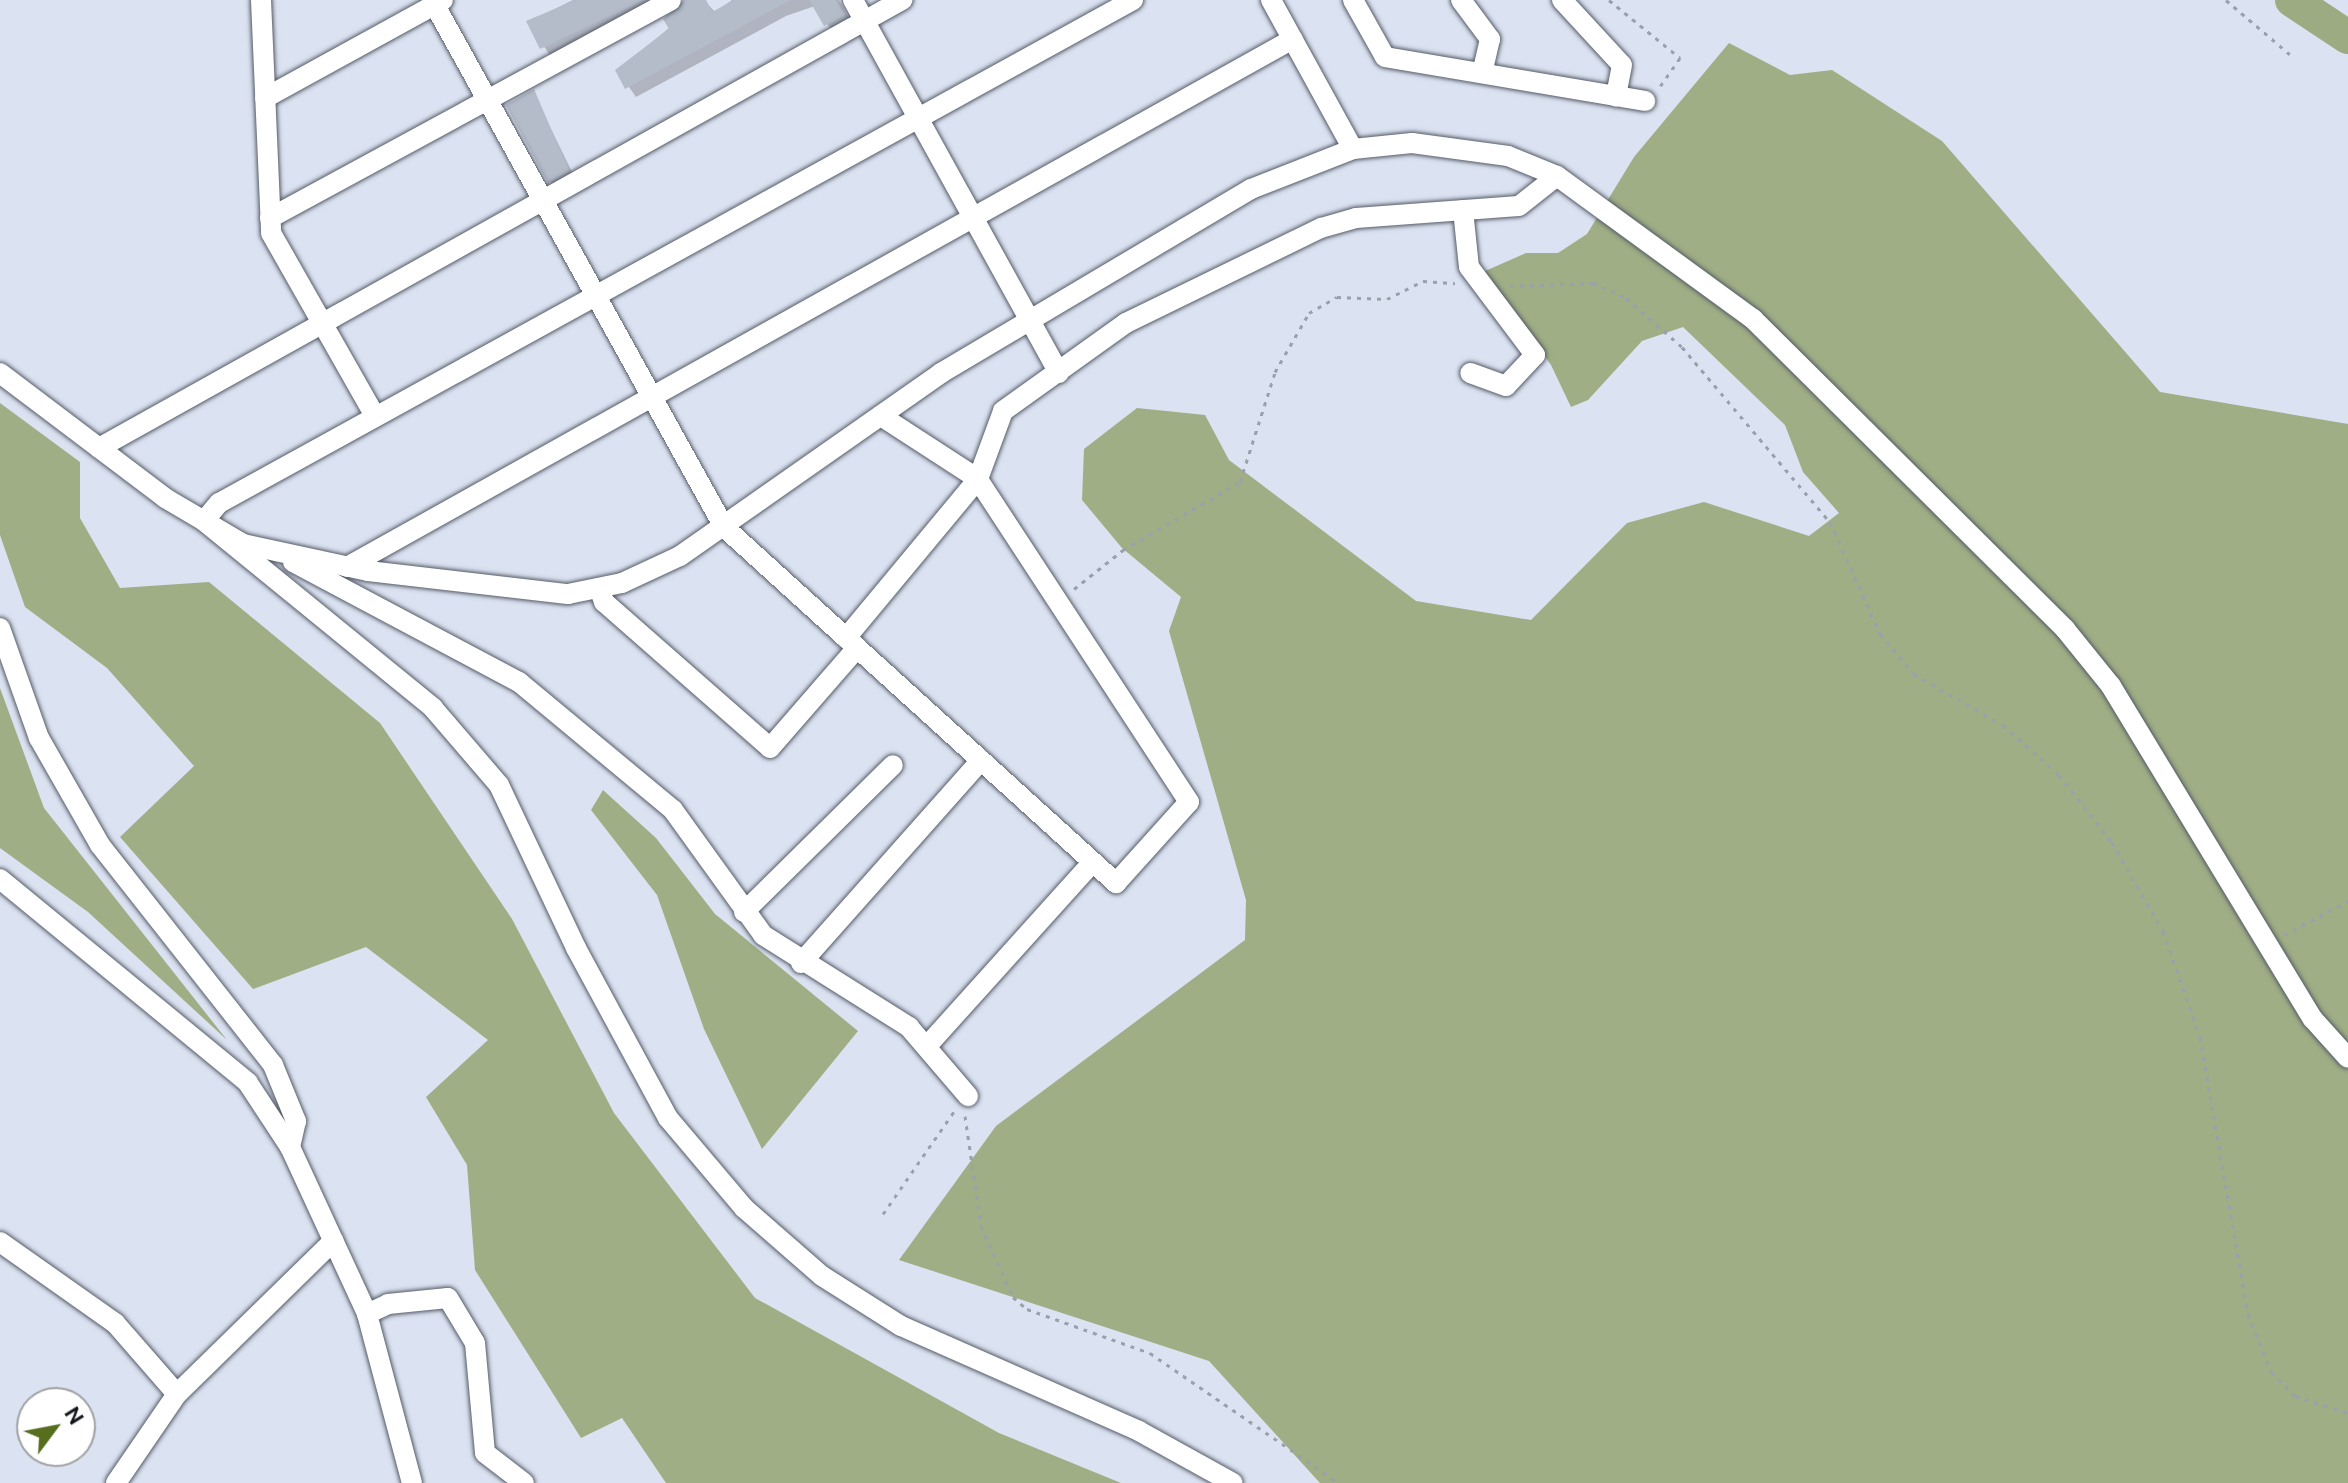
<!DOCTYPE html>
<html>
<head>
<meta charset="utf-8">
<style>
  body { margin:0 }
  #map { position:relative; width:2348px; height:1483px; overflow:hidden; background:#dbe2f1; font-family:Ubuntu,sans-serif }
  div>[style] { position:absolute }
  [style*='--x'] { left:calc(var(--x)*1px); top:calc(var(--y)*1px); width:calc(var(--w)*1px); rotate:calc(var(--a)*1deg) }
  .forest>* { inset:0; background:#9fae85 }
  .shadow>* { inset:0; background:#0003 }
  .river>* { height:34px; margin:-17px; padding:0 17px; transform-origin:17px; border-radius:17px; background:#9cab82 }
  .building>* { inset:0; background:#b4bbc9 }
  .path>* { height:3px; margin-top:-1.5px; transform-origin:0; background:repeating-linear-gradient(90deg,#9aa0ac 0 4px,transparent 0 10px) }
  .roads { filter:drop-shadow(0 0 2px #555b67) drop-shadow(0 0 2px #555b67) }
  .minor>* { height:20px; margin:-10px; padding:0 10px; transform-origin:10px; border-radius:10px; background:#fff }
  span { translate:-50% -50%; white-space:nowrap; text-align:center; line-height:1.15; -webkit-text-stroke:6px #fff; paint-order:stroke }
  .north { position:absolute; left:16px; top:1387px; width:80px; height:80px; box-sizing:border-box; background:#fff; border:2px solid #a1a2a4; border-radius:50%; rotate:58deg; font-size:22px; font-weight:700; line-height:32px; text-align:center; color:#13161b }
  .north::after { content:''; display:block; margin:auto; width:28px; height:36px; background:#576e1e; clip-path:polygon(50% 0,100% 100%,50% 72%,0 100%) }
</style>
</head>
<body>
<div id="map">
  <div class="forest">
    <i style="clip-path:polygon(1729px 43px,1790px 75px,1832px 70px,1942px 141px,2160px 392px,2348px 424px,2348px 1483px,1320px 1483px,1209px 1361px,899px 1260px,996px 1126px,1245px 940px,1246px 900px,1169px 631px,1181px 597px,1122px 548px,1082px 500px,1084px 449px,1137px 408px,1205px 415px,1229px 460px,1416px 601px,1531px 620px,1627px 523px,1704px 502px,1809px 536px,1839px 513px,1803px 472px,1785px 425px,1683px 327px,1642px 341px,1588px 400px,1571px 407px,1551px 365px,1483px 272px,1526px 253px,1558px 253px,1587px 234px,1634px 157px)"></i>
    <i style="clip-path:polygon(0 403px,80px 462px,80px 518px,120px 588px,209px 582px,380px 723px,512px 919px,614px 1113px,755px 1298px,999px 1433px,1121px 1483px,666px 1483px,622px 1418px,581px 1438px,475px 1270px,467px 1165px,426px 1097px,488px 1040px,366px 947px,253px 989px,120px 837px,194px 766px,107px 668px,25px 607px,0 535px)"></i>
    <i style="clip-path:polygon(0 688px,44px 808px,227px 1040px,88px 912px,0 848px)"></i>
    <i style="clip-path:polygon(603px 790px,656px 838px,715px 914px,858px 1031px,762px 1149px,704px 1029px,657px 895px,591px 810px)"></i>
  </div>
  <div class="shadow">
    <i style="clip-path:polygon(573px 0,663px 0,551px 57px,528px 22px)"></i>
    <i style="clip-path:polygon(704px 0,715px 12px,732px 0,839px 0,852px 24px,834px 34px,815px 6px,786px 16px,636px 97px,617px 70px)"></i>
    <i style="clip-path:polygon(533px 92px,576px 180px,558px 190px,550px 181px)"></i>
  </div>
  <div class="river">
    <i style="--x:2292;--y:0;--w:67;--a:33.5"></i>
  </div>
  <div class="building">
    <i style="clip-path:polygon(576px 0,644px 0,540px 49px,526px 21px)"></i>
    <i style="clip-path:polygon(684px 0,706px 0,712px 12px,734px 0,791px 0,625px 89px,615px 70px,669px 29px,663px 19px)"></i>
    <i style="clip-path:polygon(809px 0,836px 0,845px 15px,824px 26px)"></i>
    <i style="clip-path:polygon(534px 89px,569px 171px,548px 183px,506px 105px)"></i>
  </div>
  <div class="path">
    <i style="--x:1609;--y:0;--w:92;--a:39.2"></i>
    <i style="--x:1680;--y:58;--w:38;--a:125"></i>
    <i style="--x:2226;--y:0;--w:88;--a:40.4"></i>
    <i style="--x:1510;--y:286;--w:83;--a:-2.1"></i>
    <i style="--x:1593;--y:283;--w:36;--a:24"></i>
    <i style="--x:1626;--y:298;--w:74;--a:41.2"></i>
    <i style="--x:1682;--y:347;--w:229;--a:49.8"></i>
    <i style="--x:1830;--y:522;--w:123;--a:65.9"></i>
    <i style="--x:1880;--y:634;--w:52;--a:49.6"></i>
    <i style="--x:1914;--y:674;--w:103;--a:29.8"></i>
    <i style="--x:2003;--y:725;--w:75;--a:41.8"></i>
    <i style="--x:2059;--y:775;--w:85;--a:51.7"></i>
    <i style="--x:2112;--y:842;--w:103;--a:60.2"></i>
    <i style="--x:2163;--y:931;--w:112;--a:70.8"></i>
    <i style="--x:2200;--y:1037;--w:281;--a:80.2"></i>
    <i style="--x:2248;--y:1314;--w:62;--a:68.4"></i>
    <i style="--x:2271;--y:1372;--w:34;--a:45"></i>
    <i style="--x:2295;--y:1396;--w:56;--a:17.8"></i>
    <i style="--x:1074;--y:589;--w:63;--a:-38.5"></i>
    <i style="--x:1123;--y:550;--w:135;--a:-30.2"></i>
    <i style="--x:1240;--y:482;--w:115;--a:-72.3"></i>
    <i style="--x:1275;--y:372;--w:68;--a:-60"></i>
    <i style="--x:1309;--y:313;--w:32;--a:-30"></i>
    <i style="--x:1337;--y:297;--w:50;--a:2.3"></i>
    <i style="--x:1387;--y:299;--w:40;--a:-26.6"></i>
    <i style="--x:1423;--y:281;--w:32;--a:4"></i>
    <i style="--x:2284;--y:935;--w:72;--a:-28"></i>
    <i style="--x:965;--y:1116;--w:111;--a:81.7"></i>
    <i style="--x:981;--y:1226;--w:78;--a:65.7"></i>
    <i style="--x:1013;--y:1297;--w:18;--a:41"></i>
    <i style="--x:1027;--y:1309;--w:131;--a:19.7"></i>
    <i style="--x:1150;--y:1353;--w:229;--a:34.5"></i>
    <i style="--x:883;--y:1214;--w:126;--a:-55.3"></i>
  </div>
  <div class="roads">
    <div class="minor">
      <i style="--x:261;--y:0;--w:233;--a:87.5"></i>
      <i style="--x:271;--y:233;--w:210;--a:60.4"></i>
      <i style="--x:432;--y:0;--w:602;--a:61.01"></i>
      <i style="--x:724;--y:527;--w:530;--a:42.24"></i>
      <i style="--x:1116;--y:883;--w:109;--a:-48"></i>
      <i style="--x:1189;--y:802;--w:386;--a:-123.2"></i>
      <i style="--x:978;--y:479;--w:116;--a:-147"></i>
      <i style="--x:853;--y:0;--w:426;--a:61.1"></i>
      <i style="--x:1133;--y:0;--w:1043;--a:151.17"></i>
      <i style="--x:219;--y:503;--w:23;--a:130"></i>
      <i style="--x:204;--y:521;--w:296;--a:39.2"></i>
      <i style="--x:433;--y:708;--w:101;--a:49.4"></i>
      <i style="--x:499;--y:785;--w:180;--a:64.7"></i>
      <i style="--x:576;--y:948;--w:193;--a:61.6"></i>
      <i style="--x:668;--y:1118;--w:118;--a:49.8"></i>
      <i style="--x:744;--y:1208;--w:103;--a:41.1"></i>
      <i style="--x:822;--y:1276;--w:93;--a:32.3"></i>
      <i style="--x:901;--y:1326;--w:260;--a:23.8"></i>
      <i style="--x:1139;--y:1431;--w:107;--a:29"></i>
      <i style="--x:1271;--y:0;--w:170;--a:61.2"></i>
      <i style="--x:1353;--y:0;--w:65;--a:60.7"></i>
      <i style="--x:1385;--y:57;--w:264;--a:9.6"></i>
      <i style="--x:1461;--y:0;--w:49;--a:53.4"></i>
      <i style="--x:1490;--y:39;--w:35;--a:103"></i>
      <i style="--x:1562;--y:0;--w:88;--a:47.3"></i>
      <i style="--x:1622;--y:65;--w:32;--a:101"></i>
      <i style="--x:265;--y:98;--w:203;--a:-28.8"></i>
      <i style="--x:1463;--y:210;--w:57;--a:84"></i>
      <i style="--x:1469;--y:267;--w:110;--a:53.1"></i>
      <i style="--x:1535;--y:355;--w:42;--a:133.1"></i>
      <i style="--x:1506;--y:386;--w:38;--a:-160"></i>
      <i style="--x:270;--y:218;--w:456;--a:-28.5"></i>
      <i style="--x:0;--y:373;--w:207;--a:37.1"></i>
      <i style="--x:165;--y:498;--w:91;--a:30.5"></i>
      <i style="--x:243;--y:544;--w:128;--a:12.2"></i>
      <i style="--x:368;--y:571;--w:201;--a:6.6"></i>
      <i style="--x:568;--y:594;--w:55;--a:-11.5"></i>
      <i style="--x:622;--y:583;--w:64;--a:-25"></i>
      <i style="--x:680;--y:556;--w:319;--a:-35"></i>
      <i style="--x:941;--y:373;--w:360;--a:-30.7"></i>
      <i style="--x:1251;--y:189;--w:110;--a:-21.4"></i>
      <i style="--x:1353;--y:149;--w:59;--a:-5.8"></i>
      <i style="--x:1412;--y:143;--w:97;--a:7.7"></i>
      <i style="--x:1508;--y:156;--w:53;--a:22.2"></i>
      <i style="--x:1557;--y:176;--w:243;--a:36.1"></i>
      <i style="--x:1753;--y:319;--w:440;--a:44.8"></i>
      <i style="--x:2065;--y:629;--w:73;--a:51.1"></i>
      <i style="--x:2111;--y:686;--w:389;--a:58.8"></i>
      <i style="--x:2313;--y:1019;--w:52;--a:48.1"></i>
      <i style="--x:99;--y:448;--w:920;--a:-29.16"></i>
      <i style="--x:293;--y:562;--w:256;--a:28"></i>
      <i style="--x:519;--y:682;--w:200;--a:39.7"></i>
      <i style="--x:673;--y:810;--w:154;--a:54.2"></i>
      <i style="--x:763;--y:935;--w:173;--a:32.2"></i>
      <i style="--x:909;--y:1027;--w:91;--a:49.5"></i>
      <i style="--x:347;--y:567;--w:1083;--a:-29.17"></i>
      <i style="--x:599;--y:588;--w:15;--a:70"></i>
      <i style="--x:604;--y:602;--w:221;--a:41.3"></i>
      <i style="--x:770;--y:748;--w:133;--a:-49"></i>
      <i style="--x:0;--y:628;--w:117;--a:70.5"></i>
      <i style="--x:39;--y:738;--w:123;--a:60.3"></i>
      <i style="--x:100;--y:845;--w:280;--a:51.8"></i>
      <i style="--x:273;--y:1065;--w:61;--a:67.7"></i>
      <i style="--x:296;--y:1121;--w:27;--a:103"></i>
      <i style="--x:846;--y:638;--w:207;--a:-50.3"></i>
      <i style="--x:978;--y:479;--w:72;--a:-69.8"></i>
      <i style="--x:1003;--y:411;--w:151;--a:-35.6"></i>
      <i style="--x:1126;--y:323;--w:217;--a:-26"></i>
      <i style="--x:1321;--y:228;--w:36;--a:-16"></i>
      <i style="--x:1356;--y:218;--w:163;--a:-4.2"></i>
      <i style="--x:1519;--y:206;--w:48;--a:-38.3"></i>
      <i style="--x:0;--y:879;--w:321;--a:39.4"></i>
      <i style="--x:248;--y:1083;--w:77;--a:56.7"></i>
      <i style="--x:290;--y:1147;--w:184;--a:65.2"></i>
      <i style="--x:367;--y:1314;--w:175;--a:75.1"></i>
      <i style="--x:744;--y:912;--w:209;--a:-44.6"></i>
      <i style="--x:801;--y:963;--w:271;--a:-48.4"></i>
      <i style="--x:928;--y:1045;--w:246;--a:-48"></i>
      <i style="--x:0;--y:1242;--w:141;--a:35.2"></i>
      <i style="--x:115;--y:1323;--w:94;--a:48.9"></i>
      <i style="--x:367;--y:1314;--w:23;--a:-25"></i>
      <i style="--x:388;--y:1304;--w:60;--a:-5.7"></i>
      <i style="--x:448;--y:1298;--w:52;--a:59"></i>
      <i style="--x:475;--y:1343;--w:110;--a:84.8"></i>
      <i style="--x:485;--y:1453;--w:49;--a:37.6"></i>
      <i style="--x:116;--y:1483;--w:108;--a:-55.6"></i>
      <i style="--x:177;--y:1394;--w:219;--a:-44.4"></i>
    </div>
  </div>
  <div class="north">N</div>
</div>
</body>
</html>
